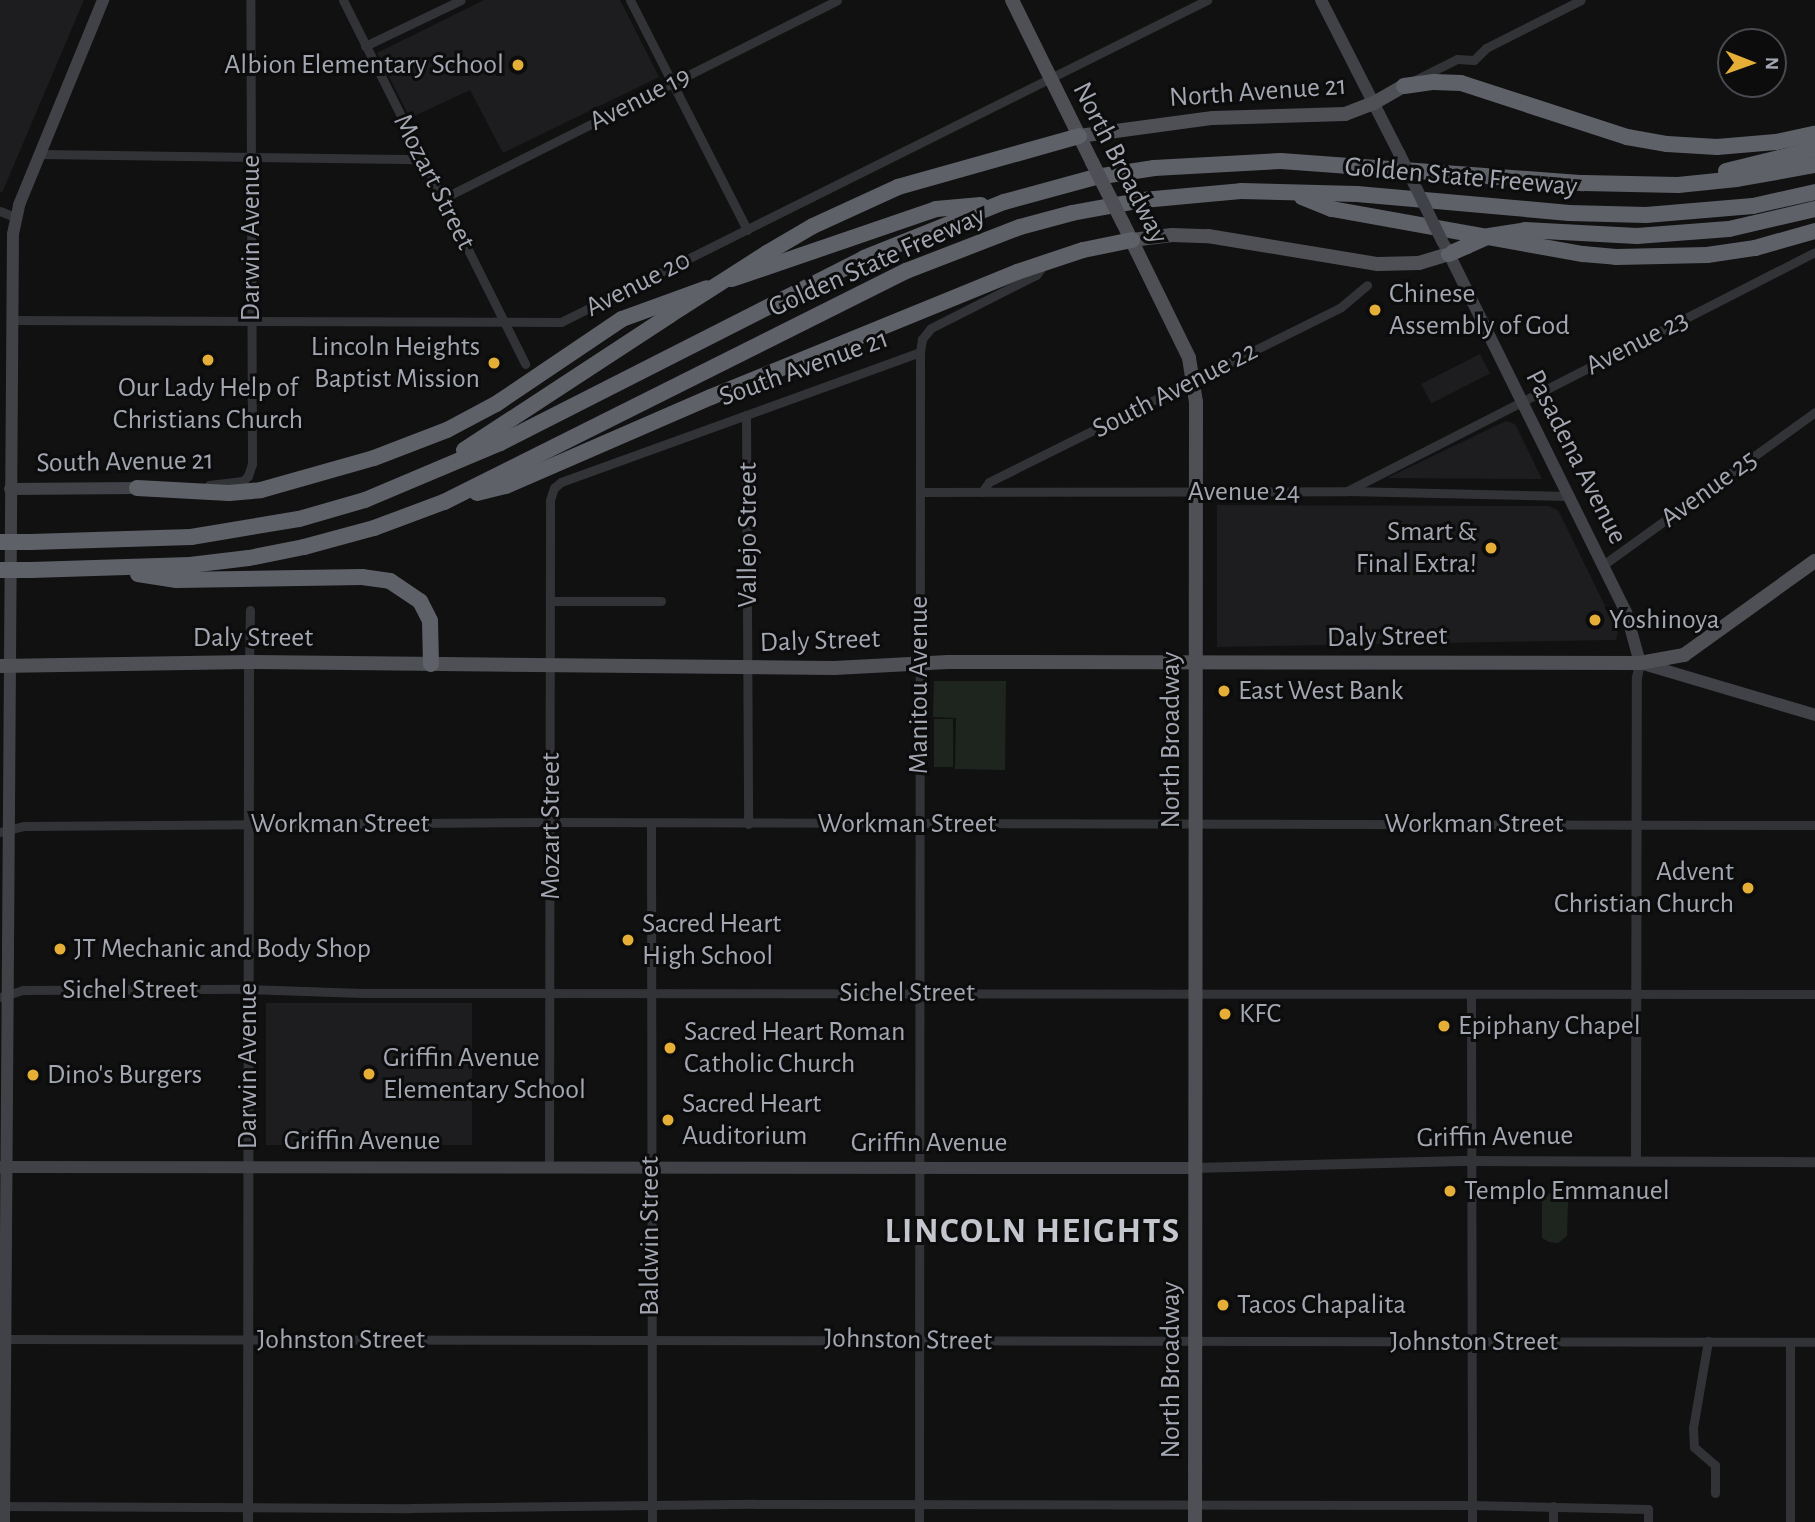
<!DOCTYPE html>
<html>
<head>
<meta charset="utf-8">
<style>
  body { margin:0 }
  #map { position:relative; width:1815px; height:1522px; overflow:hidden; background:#111112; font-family:"Alegreya Sans",sans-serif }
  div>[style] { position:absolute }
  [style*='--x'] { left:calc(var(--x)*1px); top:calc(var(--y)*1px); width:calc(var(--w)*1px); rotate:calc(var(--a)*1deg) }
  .built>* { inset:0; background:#1d1d1f; transform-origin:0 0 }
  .green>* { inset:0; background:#1e251e; transform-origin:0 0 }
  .minor>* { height:9px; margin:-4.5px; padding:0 4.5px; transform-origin:4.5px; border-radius:4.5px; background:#323337 }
  .tertiary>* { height:10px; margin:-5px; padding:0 5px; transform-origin:5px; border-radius:5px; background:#323337 }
  .secondary>* { height:12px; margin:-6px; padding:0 6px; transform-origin:6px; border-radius:6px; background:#404247 }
  .primary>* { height:14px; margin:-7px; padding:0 7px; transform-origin:7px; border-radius:7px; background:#4e5056 }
  .motorway>* { height:16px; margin:-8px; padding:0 8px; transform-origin:8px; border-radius:8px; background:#5f6168 }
  .secondary-bridge>* { height:12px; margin:-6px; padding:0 6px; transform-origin:6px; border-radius:6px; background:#404247 }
  .primary-bridge>* { height:14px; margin:-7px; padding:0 7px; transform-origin:7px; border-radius:7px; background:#4e5056 }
  .motorway-bridge>* { height:16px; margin:-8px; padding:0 8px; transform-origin:8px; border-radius:8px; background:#5f6168 }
  .dots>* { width:19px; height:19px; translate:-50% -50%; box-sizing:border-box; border:4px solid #0c0c0d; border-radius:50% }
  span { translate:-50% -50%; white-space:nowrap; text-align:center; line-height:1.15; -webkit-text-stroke:6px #0c0c0d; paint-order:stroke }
  .poi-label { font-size:28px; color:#a3a7b2 }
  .right { translate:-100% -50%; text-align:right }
  .left { translate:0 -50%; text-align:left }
  .street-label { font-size:28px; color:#a3a7b2 }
  .district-label { font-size:35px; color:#c4c6ce; font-weight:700; letter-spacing:2px }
  .north { position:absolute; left:1717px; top:28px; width:70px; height:70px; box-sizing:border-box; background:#0c0c0d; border:2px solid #484a4f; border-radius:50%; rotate:91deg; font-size:19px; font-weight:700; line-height:28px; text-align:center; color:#a3a7b2 }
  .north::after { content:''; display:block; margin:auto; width:24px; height:32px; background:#e5ae36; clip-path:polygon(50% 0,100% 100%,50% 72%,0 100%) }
</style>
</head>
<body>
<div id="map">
  <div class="built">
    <i style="clip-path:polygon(0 0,84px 0,2px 193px,0 192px)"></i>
    <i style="clip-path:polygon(484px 0,620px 0,659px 77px,503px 153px,470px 90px,410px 118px,377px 53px)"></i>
    <i style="left:1480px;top:354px;width:22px;height:66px;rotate:63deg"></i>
    <i style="clip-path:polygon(1506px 421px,1515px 424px,1542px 479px,1387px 478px)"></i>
    <i style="clip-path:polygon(1217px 505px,1549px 506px,1558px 510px,1618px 632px,1616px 640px,1217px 647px)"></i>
    <i style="left:266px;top:1003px;width:206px;height:142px"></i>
  </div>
  <div class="green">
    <i style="clip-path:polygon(934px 681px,1006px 681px,1005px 770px,955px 769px,956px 718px,933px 717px)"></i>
    <i style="left:953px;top:719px;width:48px;height:19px;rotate:90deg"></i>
    <i style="clip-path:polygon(1550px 1193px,1562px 1193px,1568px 1201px,1567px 1236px,1558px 1243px,1549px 1242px,1542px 1238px,1542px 1201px)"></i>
  </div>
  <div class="minor">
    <i style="--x:343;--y:0;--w:407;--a:63.4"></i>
    <i style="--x:630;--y:0;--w:258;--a:63"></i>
    <i style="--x:365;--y:46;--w:106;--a:-25.6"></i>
    <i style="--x:1415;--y:80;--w:47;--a:-26.6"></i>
    <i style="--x:1457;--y:59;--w:17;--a:3"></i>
    <i style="--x:1474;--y:60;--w:17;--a:-45"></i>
    <i style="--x:1486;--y:48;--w:106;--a:-26.8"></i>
    <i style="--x:40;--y:154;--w:381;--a:0.8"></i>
    <i style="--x:442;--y:199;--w:442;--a:-26.7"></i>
    <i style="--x:0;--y:211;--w:16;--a:22"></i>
    <i style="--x:11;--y:320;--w:550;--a:0.21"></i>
    <i style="--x:561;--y:322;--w:722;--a:-26.49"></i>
    <i style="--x:746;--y:415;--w:409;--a:89.7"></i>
    <i style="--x:209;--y:485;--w:34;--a:-7"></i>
    <i style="--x:243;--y:481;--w:7;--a:-45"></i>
    <i style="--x:248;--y:476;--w:13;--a:-72"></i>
    <i style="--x:252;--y:464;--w:464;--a:-90.2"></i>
    <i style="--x:1349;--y:490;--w:523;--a:-27.05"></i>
    <i style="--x:920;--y:492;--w:427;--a:-0.1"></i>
    <i style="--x:1347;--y:491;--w:221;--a:1.3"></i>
    <i style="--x:982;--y:492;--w:12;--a:-55"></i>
    <i style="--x:989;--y:482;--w:393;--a:-26.4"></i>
    <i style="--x:1341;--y:307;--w:34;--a:-40"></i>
    <i style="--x:1603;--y:565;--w:261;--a:-35.8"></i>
    <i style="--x:551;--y:601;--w:110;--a:0"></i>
    <i style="--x:249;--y:662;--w:52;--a:-88.9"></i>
    <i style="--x:651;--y:824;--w:698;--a:89.92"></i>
    <i style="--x:0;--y:832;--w:25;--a:-14"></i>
    <i style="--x:24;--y:826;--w:526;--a:-0.44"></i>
    <i style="--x:550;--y:822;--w:1265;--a:0.14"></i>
    <i style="--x:1471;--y:994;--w:528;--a:89.89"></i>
    <i style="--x:0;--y:997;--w:24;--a:-17"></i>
    <i style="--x:23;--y:990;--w:225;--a:-0.3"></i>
    <i style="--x:248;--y:989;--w:115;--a:2"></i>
    <i style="--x:363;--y:993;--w:1452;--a:0.04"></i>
    <i style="--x:549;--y:1166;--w:666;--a:-89.91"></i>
    <i style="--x:550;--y:500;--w:13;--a:-72"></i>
    <i style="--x:554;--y:488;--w:9;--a:-41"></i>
    <i style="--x:561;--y:482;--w:382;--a:-19.9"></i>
    <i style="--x:0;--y:1339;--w:1815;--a:0.09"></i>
    <i style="--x:1708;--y:1341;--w:88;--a:99.8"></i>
    <i style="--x:1693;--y:1428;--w:19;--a:87"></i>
    <i style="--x:1694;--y:1447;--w:28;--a:41"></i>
    <i style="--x:1715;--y:1465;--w:28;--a:90"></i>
    <i style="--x:1790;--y:1342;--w:180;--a:90"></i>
    <i style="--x:0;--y:1506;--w:411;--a:0.3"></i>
    <i style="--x:411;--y:1508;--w:344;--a:-0.7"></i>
    <i style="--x:755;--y:1504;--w:717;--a:0.08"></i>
    <i style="--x:1472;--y:1505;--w:176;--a:1.3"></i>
    <i style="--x:1648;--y:1509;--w:13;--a:90"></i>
    <i style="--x:919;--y:1522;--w:1170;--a:-89.95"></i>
    <i style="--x:920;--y:352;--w:13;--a:-81"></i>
    <i style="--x:922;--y:339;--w:14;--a:-51"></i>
    <i style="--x:931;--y:328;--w:118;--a:-26.8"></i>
    <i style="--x:1036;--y:275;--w:10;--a:-53"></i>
    <i style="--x:1553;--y:1522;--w:16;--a:-90"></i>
  </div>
  <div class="tertiary">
    <i style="--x:1636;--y:1160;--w:482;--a:-89.9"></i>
    <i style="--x:1637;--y:678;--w:15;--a:-79"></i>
    <i style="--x:1195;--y:1168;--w:276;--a:-1.5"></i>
    <i style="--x:1471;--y:1161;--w:344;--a:0.2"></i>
    <i style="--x:248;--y:1522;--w:860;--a:-89.93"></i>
  </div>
  <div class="secondary">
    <i style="--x:1321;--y:0;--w:172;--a:63"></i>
    <i style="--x:1445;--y:246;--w:408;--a:63.7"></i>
    <i style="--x:1626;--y:612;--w:53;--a:74.6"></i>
    <i style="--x:1640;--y:663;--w:183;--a:16.5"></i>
    <i style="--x:10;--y:489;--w:127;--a:-0.5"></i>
    <i style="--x:2;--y:1167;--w:1193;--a:0.05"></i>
    <i style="--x:4;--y:1522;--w:1288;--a:-89.6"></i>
    <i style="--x:13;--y:234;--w:30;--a:-78"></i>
    <i style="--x:19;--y:205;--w:222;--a:-67.7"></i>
  </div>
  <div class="primary">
    <i style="--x:1012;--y:0;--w:181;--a:63.7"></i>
    <i style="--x:1079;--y:136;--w:135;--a:-7.7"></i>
    <i style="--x:1213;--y:118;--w:132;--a:-1.7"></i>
    <i style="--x:1345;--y:114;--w:31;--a:-21"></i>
    <i style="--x:1374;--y:103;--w:34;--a:-30"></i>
    <i style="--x:1123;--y:223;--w:150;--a:63.9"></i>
    <i style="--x:1189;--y:358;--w:45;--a:81"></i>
    <i style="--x:1196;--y:402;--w:1120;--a:90.05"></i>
    <i style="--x:1132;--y:240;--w:40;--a:-7.1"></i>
    <i style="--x:1172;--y:235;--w:36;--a:2"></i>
    <i style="--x:1208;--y:236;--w:172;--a:9.4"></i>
    <i style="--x:1378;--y:264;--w:41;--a:-1.4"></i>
    <i style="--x:1419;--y:263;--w:31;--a:-17"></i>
    <i style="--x:0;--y:666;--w:249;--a:-0.9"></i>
    <i style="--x:249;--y:662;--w:585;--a:0.59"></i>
    <i style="--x:834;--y:668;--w:114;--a:-3"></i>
    <i style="--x:948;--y:662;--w:692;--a:0.08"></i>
    <i style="--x:1640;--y:663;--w:45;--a:-10.3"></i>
    <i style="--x:1684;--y:655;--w:161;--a:-35.7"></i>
  </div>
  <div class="motorway">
    <i style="--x:1404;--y:86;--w:30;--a:-8"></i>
    <i style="--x:1434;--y:82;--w:27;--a:2"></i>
    <i style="--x:1461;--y:83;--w:175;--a:18"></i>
    <i style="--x:1627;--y:137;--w:41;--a:9.9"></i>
    <i style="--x:1667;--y:144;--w:50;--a:3.4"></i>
    <i style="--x:1717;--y:147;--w:59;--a:-4.8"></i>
    <i style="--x:1776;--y:142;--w:40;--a:-12"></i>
    <i style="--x:1726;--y:171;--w:92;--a:-13.9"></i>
    <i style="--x:1302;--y:197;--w:32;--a:22"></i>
    <i style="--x:1332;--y:209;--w:255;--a:10.2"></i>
    <i style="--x:1583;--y:254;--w:33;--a:5"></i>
    <i style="--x:1616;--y:257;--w:91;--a:-1.3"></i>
    <i style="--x:1707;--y:255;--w:49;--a:-8.3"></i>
    <i style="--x:1755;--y:248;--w:62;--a:-15.8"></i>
    <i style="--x:1637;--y:236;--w:92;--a:-4.4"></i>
    <i style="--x:1729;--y:229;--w:88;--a:-13.1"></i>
    <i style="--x:767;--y:253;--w:53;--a:-30.4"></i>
    <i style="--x:813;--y:226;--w:94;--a:-24.6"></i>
    <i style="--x:898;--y:187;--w:188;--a:-15.7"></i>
    <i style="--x:1449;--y:254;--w:20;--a:-24"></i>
    <i style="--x:732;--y:279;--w:216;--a:-18.9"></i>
    <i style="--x:936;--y:209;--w:45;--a:-5.1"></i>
    <i style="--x:464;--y:450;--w:246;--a:-33.2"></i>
    <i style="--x:137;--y:488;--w:92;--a:3.1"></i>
    <i style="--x:229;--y:493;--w:32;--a:-5"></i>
    <i style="--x:261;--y:490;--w:117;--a:-15.8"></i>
    <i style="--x:374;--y:458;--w:78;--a:-21"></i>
    <i style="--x:447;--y:430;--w:55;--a:-28"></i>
    <i style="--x:496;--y:404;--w:152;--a:-34"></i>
    <i style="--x:622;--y:319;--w:90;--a:-20"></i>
    <i style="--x:477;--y:493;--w:30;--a:-14"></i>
    <i style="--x:506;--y:486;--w:223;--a:-23.5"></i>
    <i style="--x:711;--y:397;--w:331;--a:-22.2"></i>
    <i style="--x:1017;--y:272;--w:70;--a:-18.4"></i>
    <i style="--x:1083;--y:250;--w:50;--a:-11.5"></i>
    <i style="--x:31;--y:542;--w:160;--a:-1.8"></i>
    <i style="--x:191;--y:537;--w:109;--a:-9.5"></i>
    <i style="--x:299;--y:519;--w:69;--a:-16.1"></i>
    <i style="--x:365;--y:500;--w:147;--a:-22.9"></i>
    <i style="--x:500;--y:443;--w:408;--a:-26.9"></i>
    <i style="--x:864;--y:258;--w:151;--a:-21.8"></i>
    <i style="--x:1004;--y:202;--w:95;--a:-15.2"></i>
    <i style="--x:1096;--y:177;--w:59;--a:-8.8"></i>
    <i style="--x:1154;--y:168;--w:127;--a:-3.2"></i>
    <i style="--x:1281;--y:161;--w:303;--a:4.2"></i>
    <i style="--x:1583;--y:183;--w:95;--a:1.2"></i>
    <i style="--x:1678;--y:185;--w:59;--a:-5.8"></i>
    <i style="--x:1737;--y:179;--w:79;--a:-10.2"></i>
    <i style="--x:31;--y:570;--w:159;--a:-1.8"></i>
    <i style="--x:190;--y:565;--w:59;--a:-6.8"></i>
    <i style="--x:249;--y:558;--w:56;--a:-11.3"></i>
    <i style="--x:304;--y:547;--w:73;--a:-15.2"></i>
    <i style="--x:374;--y:528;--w:75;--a:-20.4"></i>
    <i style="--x:444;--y:502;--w:517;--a:-26.57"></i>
    <i style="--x:906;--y:271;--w:122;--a:-21.1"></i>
    <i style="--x:1020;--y:227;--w:54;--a:-15.1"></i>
    <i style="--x:1072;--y:213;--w:72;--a:-10.4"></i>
    <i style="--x:1143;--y:200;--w:98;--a:-5.2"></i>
    <i style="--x:1241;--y:191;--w:116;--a:1.5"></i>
    <i style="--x:1357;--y:194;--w:213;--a:5.1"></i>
    <i style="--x:1569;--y:213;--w:77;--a:1.5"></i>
    <i style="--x:1646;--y:215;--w:107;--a:-4.8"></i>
    <i style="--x:1753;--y:206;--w:64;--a:-12.7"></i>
    <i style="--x:138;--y:574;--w:39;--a:9"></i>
    <i style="--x:177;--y:580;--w:185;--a:-0.9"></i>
    <i style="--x:362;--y:577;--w:28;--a:8"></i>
    <i style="--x:390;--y:581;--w:36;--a:34"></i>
    <i style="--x:420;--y:601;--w:22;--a:63"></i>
    <i style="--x:430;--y:621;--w:43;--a:88.7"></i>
  </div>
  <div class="secondary-bridge">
    <i style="--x:1399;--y:153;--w:100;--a:63.9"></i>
  </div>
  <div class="primary-bridge">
    <i style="--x:1092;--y:162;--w:68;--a:63.1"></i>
  </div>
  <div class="motorway-bridge">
    <i style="--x:1467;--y:246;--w:24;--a:-24"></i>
    <i style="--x:1489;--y:236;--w:36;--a:-9"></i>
    <i style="--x:1525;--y:230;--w:112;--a:3.1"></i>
    <i style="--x:670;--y:315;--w:115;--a:-32.6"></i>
    <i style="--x:0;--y:542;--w:31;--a:0"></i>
    <i style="--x:0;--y:570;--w:31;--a:0"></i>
  </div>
  <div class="dots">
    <i style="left:518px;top:65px;background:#e5ae36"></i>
    <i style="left:1375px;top:310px;background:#e5ae36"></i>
    <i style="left:208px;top:360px;background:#e5ae36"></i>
    <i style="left:494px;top:363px;background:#e5ae36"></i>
    <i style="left:1491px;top:548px;background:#e5ae36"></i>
    <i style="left:1595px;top:620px;background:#e5ae36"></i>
    <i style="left:1224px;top:691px;background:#e5ae36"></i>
    <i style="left:1748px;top:888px;background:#e5ae36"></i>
    <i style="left:628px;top:940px;background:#e5ae36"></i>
    <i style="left:60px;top:949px;background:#e5ae36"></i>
    <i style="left:1225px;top:1014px;background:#e5ae36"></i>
    <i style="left:1444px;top:1026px;background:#e5ae36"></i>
    <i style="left:670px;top:1048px;background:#e5ae36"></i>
    <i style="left:369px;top:1074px;background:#e5ae36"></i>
    <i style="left:33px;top:1075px;background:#e5ae36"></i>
    <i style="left:668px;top:1120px;background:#e5ae36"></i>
    <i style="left:1450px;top:1191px;background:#e5ae36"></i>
    <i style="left:1223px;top:1305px;background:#e5ae36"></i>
  </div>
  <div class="poi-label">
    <span class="right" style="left:504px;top:65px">Albion Elementary School</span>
    <span class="left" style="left:1389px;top:310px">Chinese<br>Assembly of God</span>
    <span class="right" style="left:480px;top:363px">Lincoln Heights<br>Baptist Mission</span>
    <span style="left:208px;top:404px">Our Lady Help of<br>Christians Church</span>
    <span class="right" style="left:1477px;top:548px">Smart &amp;<br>Final Extra!</span>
    <span class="left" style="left:1609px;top:620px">Yoshinoya</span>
    <span class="left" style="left:1238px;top:691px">East West Bank</span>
    <span class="right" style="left:1734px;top:888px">Advent<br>Christian Church</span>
    <span class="left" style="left:642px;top:940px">Sacred Heart<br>High School</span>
    <span class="left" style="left:74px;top:949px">JT Mechanic and Body Shop</span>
    <span class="left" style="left:1239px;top:1014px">KFC</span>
    <span class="left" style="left:1458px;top:1026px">Epiphany Chapel</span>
    <span class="left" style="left:684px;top:1048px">Sacred Heart Roman<br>Catholic Church</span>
    <span class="left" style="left:383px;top:1074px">Griffin Avenue<br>Elementary School</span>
    <span class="left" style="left:47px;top:1075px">Dino's Burgers</span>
    <span class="left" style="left:682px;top:1120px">Sacred Heart<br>Auditorium</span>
    <span class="left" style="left:1464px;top:1191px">Templo Emmanuel</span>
    <span class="left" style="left:1237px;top:1305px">Tacos Chapalita</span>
  </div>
  <div class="street-label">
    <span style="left:1258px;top:92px;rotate:-4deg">North Avenue 21</span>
    <span style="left:640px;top:99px;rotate:-27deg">Avenue 19</span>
    <span style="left:1120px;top:163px;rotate:63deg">North Broadway</span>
    <span style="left:1461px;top:177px;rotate:5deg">Golden State Freeway</span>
    <span style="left:434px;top:182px;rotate:63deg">Mozart Street</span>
    <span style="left:251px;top:238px;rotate:-90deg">Darwin Avenue</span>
    <span style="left:877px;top:262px;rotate:-24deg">Golden State Freeway</span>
    <span style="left:638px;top:284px;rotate:-27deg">Avenue 20</span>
    <span style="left:1637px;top:343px;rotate:-27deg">Avenue 23</span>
    <span style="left:804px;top:368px;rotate:-20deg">South Avenue 21</span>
    <span style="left:1175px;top:390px;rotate:-27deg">South Avenue 22</span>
    <span style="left:1576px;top:457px;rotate:63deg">Pasadena Avenue</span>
    <span style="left:125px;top:462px;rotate:-1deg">South Avenue 21</span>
    <span style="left:1709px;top:489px;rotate:-36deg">Avenue 25</span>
    <span style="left:1244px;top:492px">Avenue 24</span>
    <span style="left:748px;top:535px;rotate:-90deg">Vallejo Street</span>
    <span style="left:1387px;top:637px;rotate:-1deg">Daly Street</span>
    <span style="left:253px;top:638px">Daly Street</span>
    <span style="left:820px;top:641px;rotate:-2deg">Daly Street</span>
    <span style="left:919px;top:685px;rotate:-90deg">Manitou Avenue</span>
    <span style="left:1171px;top:740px;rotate:-90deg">North Broadway</span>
    <span style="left:340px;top:824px">Workman Street</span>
    <span style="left:907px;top:824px">Workman Street</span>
    <span style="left:1474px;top:824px">Workman Street</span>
    <span style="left:551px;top:826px;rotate:-90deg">Mozart Street</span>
    <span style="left:130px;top:990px">Sichel Street</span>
    <span style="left:907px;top:993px">Sichel Street</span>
    <span style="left:248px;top:1066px;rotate:-90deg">Darwin Avenue</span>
    <span style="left:1495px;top:1137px;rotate:-1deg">Griffin Avenue</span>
    <span style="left:362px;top:1141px">Griffin Avenue</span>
    <span style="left:929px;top:1143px">Griffin Avenue</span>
    <span style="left:650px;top:1236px;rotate:-90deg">Baldwin Street</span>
    <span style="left:341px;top:1340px">Johnston Street</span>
    <span style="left:908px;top:1340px;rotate:1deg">Johnston Street</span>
    <span style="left:1474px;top:1342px">Johnston Street</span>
    <span style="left:1171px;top:1370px;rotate:-90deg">North Broadway</span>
  </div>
  <div class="district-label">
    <span style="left:1033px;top:1232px">LINCOLN HEIGHTS</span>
  </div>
  <div class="north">N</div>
</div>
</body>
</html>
